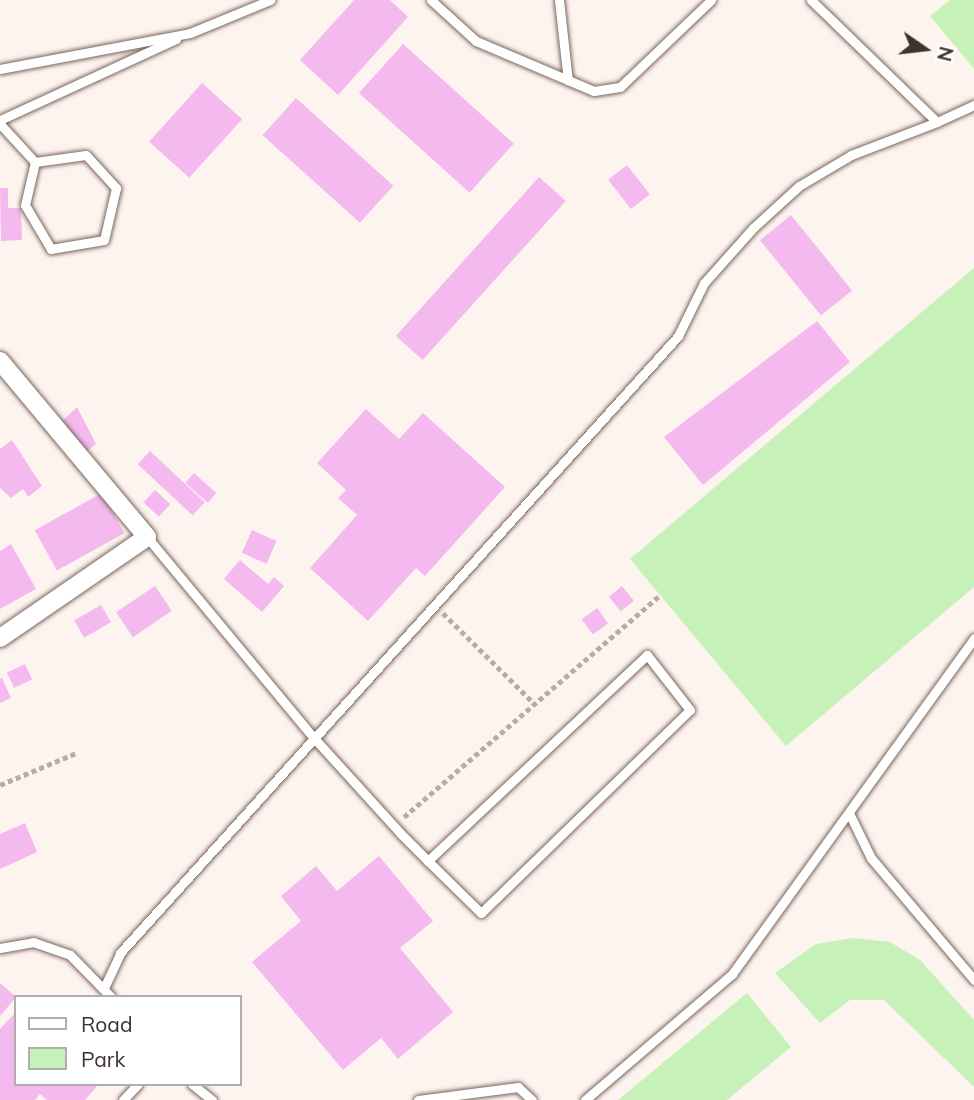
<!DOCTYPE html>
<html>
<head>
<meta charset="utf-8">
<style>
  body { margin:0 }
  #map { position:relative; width:974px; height:1100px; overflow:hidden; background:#fef4ef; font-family:Mulish,sans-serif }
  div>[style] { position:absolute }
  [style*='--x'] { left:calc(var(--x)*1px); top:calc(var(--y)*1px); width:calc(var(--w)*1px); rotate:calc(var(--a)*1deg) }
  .green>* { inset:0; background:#c6f1b8 }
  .building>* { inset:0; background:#f4b9ef; transform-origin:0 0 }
  .path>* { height:4.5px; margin-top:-2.25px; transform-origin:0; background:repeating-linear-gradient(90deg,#b6aca8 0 5px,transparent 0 8.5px) }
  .roads { filter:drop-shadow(0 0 2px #7a665b) drop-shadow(0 0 2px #7a665b) }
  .lane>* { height:9px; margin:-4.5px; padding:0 4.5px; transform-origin:4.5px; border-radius:4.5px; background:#fff }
  .street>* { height:18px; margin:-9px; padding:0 9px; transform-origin:9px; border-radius:9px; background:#fff }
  span { translate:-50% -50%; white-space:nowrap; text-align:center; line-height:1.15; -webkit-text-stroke:7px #fff; paint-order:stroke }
  .legend { position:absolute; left:14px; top:995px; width:228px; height:91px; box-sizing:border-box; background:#fff; border:2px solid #b1adac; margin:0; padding:9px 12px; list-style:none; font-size:21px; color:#3d332f }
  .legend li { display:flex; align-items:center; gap:14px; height:35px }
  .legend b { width:35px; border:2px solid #b1adac }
  .north { position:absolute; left:890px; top:14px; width:70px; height:70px; -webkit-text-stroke:5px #fff; paint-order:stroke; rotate:104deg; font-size:19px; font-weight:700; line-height:28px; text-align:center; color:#3d332f }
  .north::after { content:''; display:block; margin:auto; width:24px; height:32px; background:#3d332f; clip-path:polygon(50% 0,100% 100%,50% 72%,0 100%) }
</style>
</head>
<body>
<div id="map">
  <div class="green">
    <i style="clip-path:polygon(950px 0,974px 0,974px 69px,930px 16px)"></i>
    <i style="clip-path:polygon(974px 268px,974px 587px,786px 746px,630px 559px)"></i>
    <i style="clip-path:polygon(853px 938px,890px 942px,920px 960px,974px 1020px,974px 1087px,884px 1000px,850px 1000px,820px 1023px,775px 973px,816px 944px)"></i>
    <i style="clip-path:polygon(747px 993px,791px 1047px,727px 1100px,618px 1100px)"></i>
  </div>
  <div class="building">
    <i style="clip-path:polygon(354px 0,390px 0,408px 17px,338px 95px,300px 60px)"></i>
    <i style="left:403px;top:44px;width:149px;height:66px;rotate:42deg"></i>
    <i style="left:202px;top:83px;width:54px;height:79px;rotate:42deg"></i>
    <i style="left:296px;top:98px;width:131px;height:50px;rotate:42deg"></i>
    <i style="left:627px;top:165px;width:37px;height:24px;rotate:52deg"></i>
    <i style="left:539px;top:177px;width:36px;height:214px;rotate:42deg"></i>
    <i style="clip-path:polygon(0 188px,8px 188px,8px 208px,21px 208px,22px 240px,1px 241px)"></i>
    <i style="left:791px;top:215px;width:97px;height:40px;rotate:51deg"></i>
    <i style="clip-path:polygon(817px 321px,850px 362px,703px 485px,664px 437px)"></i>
    <i style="clip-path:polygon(77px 407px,96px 444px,84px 454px,59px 424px)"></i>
    <i style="clip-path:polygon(366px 409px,399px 439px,423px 413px,505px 487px,425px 576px,416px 568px,368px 621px,310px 568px,357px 515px,338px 498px,346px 490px,317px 463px)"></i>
    <i style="clip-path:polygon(12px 440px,42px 486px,28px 497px,23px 489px,11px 498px,0 488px,0 449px)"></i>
    <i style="left:150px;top:451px;width:75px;height:18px;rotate:43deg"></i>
    <i style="left:194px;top:473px;width:30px;height:13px;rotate:42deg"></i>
    <i style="left:155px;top:490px;width:21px;height:17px;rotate:43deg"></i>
    <i style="left:102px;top:493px;width:46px;height:77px;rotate:61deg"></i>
    <i style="left:252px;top:530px;width:27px;height:25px;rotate:24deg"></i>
    <i style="clip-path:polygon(11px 544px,36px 589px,0 609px,0 551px)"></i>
    <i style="clip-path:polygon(240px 560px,268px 584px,274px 577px,284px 586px,262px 612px,224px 579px)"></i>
    <i style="left:155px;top:586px;width:30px;height:47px;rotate:56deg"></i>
    <i style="left:622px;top:586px;width:19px;height:17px;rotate:51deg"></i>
    <i style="left:101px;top:605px;width:20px;height:31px;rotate:60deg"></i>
    <i style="left:597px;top:608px;width:19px;height:19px;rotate:54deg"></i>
    <i style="left:25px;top:664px;width:17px;height:20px;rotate:65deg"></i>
    <i style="clip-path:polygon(2px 678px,11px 698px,0 703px,0 679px)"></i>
    <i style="clip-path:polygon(25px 823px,37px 852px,0 869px,0 834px)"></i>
    <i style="clip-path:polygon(379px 856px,433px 921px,400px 948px,453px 1012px,398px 1059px,381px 1038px,343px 1070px,252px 962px,301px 921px,281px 896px,316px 866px,337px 891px)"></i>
    <i style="clip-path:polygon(0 983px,16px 997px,0 1016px)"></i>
    <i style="clip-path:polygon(16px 1012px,16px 1084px,99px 1084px,85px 1100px,47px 1100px,40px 1094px,35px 1100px,0 1100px,0 1029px)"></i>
  </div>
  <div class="path">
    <i style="--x:443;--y:613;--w:129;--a:44.7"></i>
    <i style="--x:0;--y:785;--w:82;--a:-22.8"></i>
    <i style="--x:404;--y:817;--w:339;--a:-40.9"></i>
  </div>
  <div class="roads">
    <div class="lane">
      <i style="--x:431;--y:0;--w:61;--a:42.3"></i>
      <i style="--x:476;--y:41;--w:128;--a:23"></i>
      <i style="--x:594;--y:91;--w:26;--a:-9"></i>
      <i style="--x:620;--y:87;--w:126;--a:-43.7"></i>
      <i style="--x:559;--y:0;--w:81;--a:83.7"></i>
      <i style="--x:811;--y:0;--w:175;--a:44.1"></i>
      <i style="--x:937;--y:122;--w:41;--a:-24.7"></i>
      <i style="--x:0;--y:69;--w:193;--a:-10.7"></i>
      <i style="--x:190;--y:33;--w:87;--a:-22.4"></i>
      <i style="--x:0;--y:120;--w:194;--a:-24.7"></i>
      <i style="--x:0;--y:124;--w:52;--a:47.4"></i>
      <i style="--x:86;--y:155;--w:45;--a:47.7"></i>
      <i style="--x:116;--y:188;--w:53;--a:103"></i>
      <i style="--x:104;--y:240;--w:54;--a:170.4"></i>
      <i style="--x:51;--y:249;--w:51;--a:-120.6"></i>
      <i style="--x:25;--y:205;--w:44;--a:-76.9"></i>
      <i style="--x:35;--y:162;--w:51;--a:-7.8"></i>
      <i style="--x:147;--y:537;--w:261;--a:50.3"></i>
      <i style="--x:314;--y:738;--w:128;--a:47.8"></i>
      <i style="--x:400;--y:833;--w:40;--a:45"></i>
      <i style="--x:428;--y:861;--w:74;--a:44.5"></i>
      <i style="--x:481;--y:913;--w:291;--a:-44.2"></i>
      <i style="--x:690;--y:710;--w:70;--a:-128"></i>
      <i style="--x:647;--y:655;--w:301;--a:136.8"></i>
      <i style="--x:849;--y:813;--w:50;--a:63.9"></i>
      <i style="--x:871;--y:858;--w:160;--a:49.8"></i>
      <i style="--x:0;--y:948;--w:34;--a:-10"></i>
      <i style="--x:33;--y:942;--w:39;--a:19"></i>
      <i style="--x:70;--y:955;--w:59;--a:45.7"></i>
      <i style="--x:104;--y:988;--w:38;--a:-65"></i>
      <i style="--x:120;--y:953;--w:832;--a:-47.87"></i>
      <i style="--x:678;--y:336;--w:59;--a:-63.9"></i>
      <i style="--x:704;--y:283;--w:74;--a:-48.3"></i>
      <i style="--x:753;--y:228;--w:62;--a:-42.4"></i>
      <i style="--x:799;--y:186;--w:61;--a:-30.8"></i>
      <i style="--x:851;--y:155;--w:92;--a:-21"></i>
      <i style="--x:192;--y:1084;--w:26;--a:39"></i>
      <i style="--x:123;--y:1100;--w:22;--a:-47"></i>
      <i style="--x:418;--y:1100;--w:101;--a:-7.4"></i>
      <i style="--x:518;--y:1087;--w:19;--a:43"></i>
      <i style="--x:585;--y:1100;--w:194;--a:-40.6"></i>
      <i style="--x:732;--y:974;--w:414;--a:-54.2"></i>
    </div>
    <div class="street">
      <i style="--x:0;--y:361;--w:229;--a:50.1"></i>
      <i style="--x:147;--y:537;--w:178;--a:145.5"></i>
    </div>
  </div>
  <ul class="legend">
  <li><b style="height:9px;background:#fff"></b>Road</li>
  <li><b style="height:19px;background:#c6f1b8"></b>Park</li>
  </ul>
  <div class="north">N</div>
</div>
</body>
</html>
